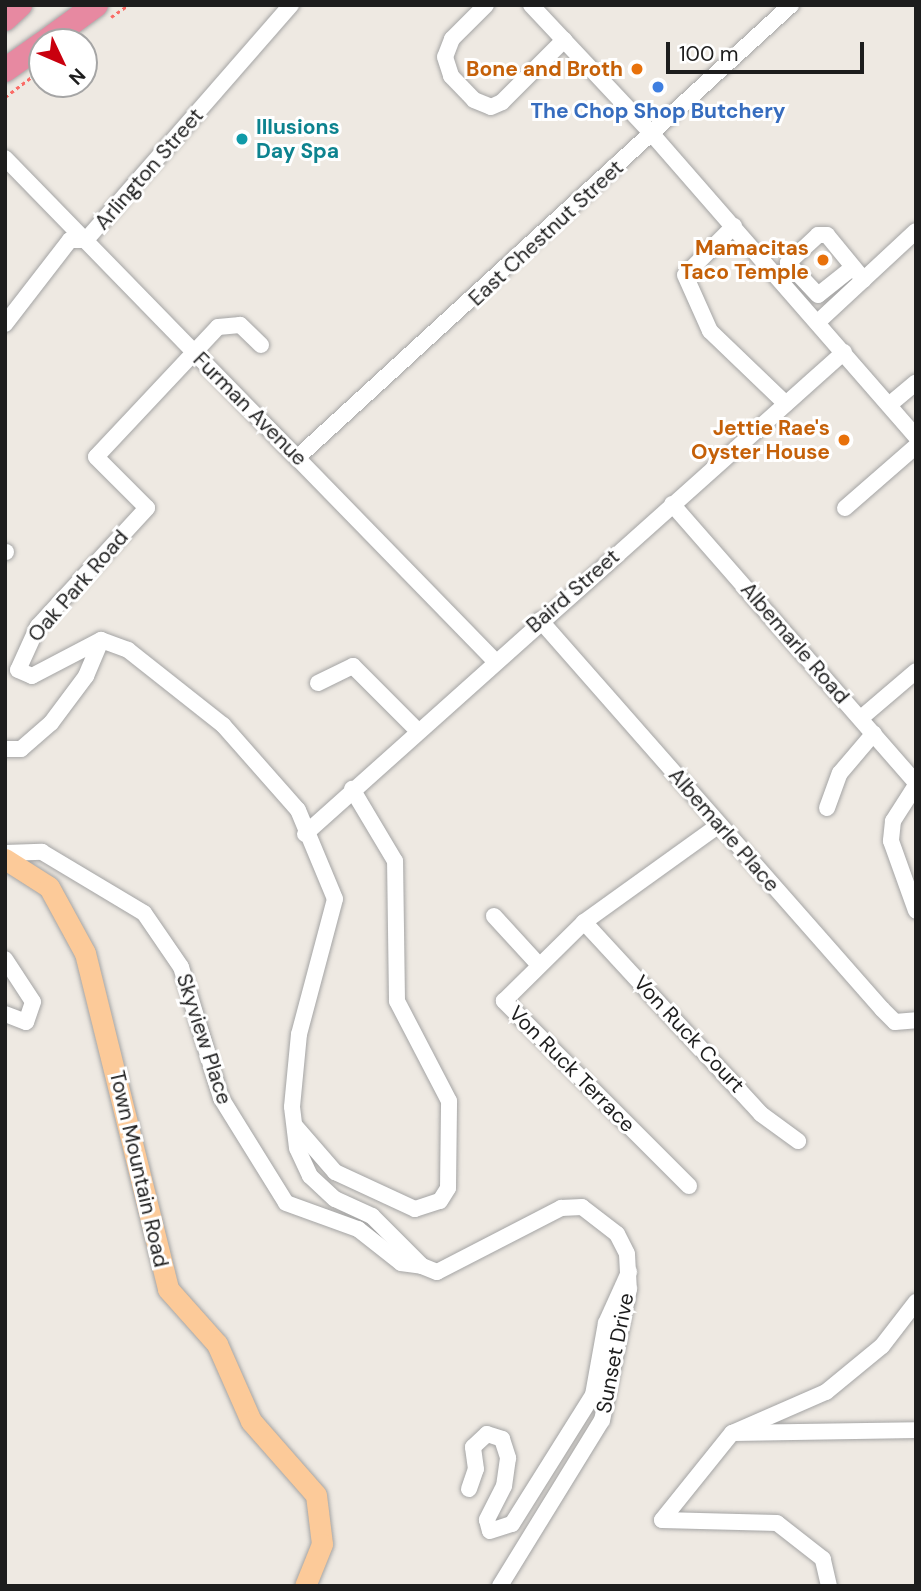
<!DOCTYPE html>
<html>
<head>
<meta charset="utf-8">
<style>
  body { margin:0 }
  #map { position:relative; width:921px; height:1591px; overflow:hidden; background:#eee9e2; font-family:"DM Sans",sans-serif }
  div>[style] { position:absolute }
  [style*='--x'] { left:calc(var(--x)*1px); top:calc(var(--y)*1px); width:calc(var(--w)*1px); rotate:calc(var(--a)*1deg) }
  .path>* { height:2.5px; margin-top:-1.25px; transform-origin:0; background:repeating-linear-gradient(90deg,#fa6c67 0 3.5px,transparent 0 7px) }
  .roads { filter:drop-shadow(0 0 2px #a4a4a4) drop-shadow(0 0 2px #a4a4a4) }
  .minor>* { height:16px; margin:-8px; padding:0 8px; transform-origin:8px; border-radius:8px; background:#fff }
  .major>* { height:21px; margin:-10.5px; padding:0 10.5px; transform-origin:10.5px; border-radius:10.5px; background:#fcca99 }
  .highway>* { height:24px; margin:-12px; padding:0 12px; transform-origin:12px; border-radius:12px; background:#e789a1 }
  .dots>* { width:19px; height:19px; translate:-50% -50%; box-sizing:border-box; border:4px solid #fff; border-radius:50% }
  span { translate:-50% -50%; white-space:nowrap; text-align:center; line-height:1.15; -webkit-text-stroke:6px #fff; paint-order:stroke }
  .food-label { font-size:21px; color:#c56008; font-weight:700 }
  .right { translate:-100% -50%; text-align:right }
  .shop-label { font-size:21px; color:#366cbe; font-weight:700 }
  .culture-label { font-size:21px; color:#0d838f; font-weight:700 }
  .left { translate:0 -50%; text-align:left }
  .street-label { font-size:21px; color:#1d1d1d }
  .frame { position:absolute; inset:0; border:7px solid #1d1d1d; pointer-events:none }
  .north { position:absolute; left:28px; top:28px; width:70px; height:70px; box-sizing:border-box; background:#fff; border:2px solid #a5a5a5; border-radius:50%; rotate:134deg; font-size:19px; font-weight:700; line-height:28px; text-align:center; color:#1d1d1d }
  .north::after { content:''; display:block; margin:auto; width:24px; height:32px; background:#c9000e; clip-path:polygon(50% 0,100% 100%,50% 72%,0 100%) }
  .scale { position:absolute; left:666px; top:42px; width:198px; height:32px; box-sizing:border-box; border:4px solid #1d1d1d; border-top:0; padding-left:9px; font-size:21px; line-height:24px; white-space:nowrap; color:#1d1d1d; -webkit-text-stroke:5px #fff; paint-order:stroke }
</style>
</head>
<body>
<div id="map">
  <div class="path">
    <i style="--x:111;--y:17;--w:21;--a:-35"></i>
    <i style="--x:5;--y:97;--w:46;--a:-37.1"></i>
  </div>
  <div class="roads">
    <div class="minor">
      <i style="--x:486;--y:5;--w:48;--a:135"></i>
      <i style="--x:452;--y:39;--w:19;--a:111"></i>
      <i style="--x:445;--y:57;--w:20;--a:72"></i>
      <i style="--x:451;--y:76;--w:33;--a:46"></i>
      <i style="--x:474;--y:100;--w:18;--a:22"></i>
      <i style="--x:491;--y:107;--w:12;--a:-24"></i>
      <i style="--x:502;--y:102;--w:88;--a:-45"></i>
      <i style="--x:531;--y:5;--w:177;--a:46.8"></i>
      <i style="--x:652;--y:134;--w:402;--a:48.9"></i>
      <i style="--x:5;--y:158;--w:702;--a:45.75"></i>
      <i style="--x:734;--y:226;--w:69;--a:135"></i>
      <i style="--x:685;--y:275;--w:61;--a:65.9"></i>
      <i style="--x:710;--y:331;--w:105;--a:43.8"></i>
      <i style="--x:852;--y:268;--w:43;--a:141.5"></i>
      <i style="--x:818;--y:295;--w:44;--a:-133.2"></i>
      <i style="--x:788;--y:263;--w:41;--a:-43"></i>
      <i style="--x:818;--y:235;--w:9;--a:0"></i>
      <i style="--x:827;--y:235;--w:58;--a:50.6"></i>
      <i style="--x:819;--y:321;--w:132;--a:-42.9"></i>
      <i style="--x:5;--y:324;--w:106;--a:-52.3"></i>
      <i style="--x:70;--y:240;--w:16;--a:0"></i>
      <i style="--x:86;--y:240;--w:312;--a:-48.9"></i>
      <i style="--x:261;--y:345;--w:29;--a:-136"></i>
      <i style="--x:240;--y:325;--w:22;--a:175"></i>
      <i style="--x:218;--y:327;--w:178;--a:133.2"></i>
      <i style="--x:96;--y:457;--w:72;--a:45"></i>
      <i style="--x:147;--y:508;--w:161;--a:132.7"></i>
      <i style="--x:38;--y:626;--w:48;--a:114.4"></i>
      <i style="--x:18;--y:670;--w:15;--a:23"></i>
      <i style="--x:32;--y:676;--w:78;--a:-27.6"></i>
      <i style="--x:101;--y:640;--w:29;--a:20"></i>
      <i style="--x:128;--y:650;--w:121;--a:38.3"></i>
      <i style="--x:223;--y:725;--w:113;--a:48.6"></i>
      <i style="--x:298;--y:810;--w:96;--a:67.4"></i>
      <i style="--x:335;--y:899;--w:140;--a:104.9"></i>
      <i style="--x:299;--y:1034;--w:73;--a:95.5"></i>
      <i style="--x:292;--y:1107;--w:41;--a:83"></i>
      <i style="--x:297;--y:1148;--w:31;--a:65"></i>
      <i style="--x:310;--y:1176;--w:34;--a:43"></i>
      <i style="--x:335;--y:1199;--w:41;--a:24.7"></i>
      <i style="--x:372;--y:1216;--w:71;--a:45"></i>
      <i style="--x:422;--y:1266;--w:16;--a:22"></i>
      <i style="--x:437;--y:1272;--w:140;--a:-27.3"></i>
      <i style="--x:561;--y:1208;--w:21;--a:-3"></i>
      <i style="--x:582;--y:1207;--w:44;--a:37.6"></i>
      <i style="--x:617;--y:1234;--w:22;--a:63"></i>
      <i style="--x:627;--y:1254;--w:35;--a:87"></i>
      <i style="--x:629;--y:1289;--w:134;--a:101.6"></i>
      <i style="--x:602;--y:1420;--w:195;--a:121.6"></i>
      <i style="--x:889;--y:405;--w:35;--a:-40"></i>
      <i style="--x:298;--y:457;--w:669;--a:-42.52"></i>
      <i style="--x:672;--y:504;--w:371;--a:48.8"></i>
      <i style="--x:845;--y:508;--w:94;--a:-41.1"></i>
      <i style="--x:5;--y:552;--w:1;--a:0"></i>
      <i style="--x:540;--y:620;--w:518;--a:48.68"></i>
      <i style="--x:882;--y:1009;--w:18;--a:45"></i>
      <i style="--x:895;--y:1022;--w:21;--a:-5"></i>
      <i style="--x:318;--y:683;--w:39;--a:-26"></i>
      <i style="--x:353;--y:666;--w:92;--a:45"></i>
      <i style="--x:861;--y:718;--w:72;--a:-40.5"></i>
      <i style="--x:5;--y:749;--w:16;--a:0"></i>
      <i style="--x:21;--y:749;--w:40;--a:-41"></i>
      <i style="--x:51;--y:723;--w:59;--a:-53.3"></i>
      <i style="--x:86;--y:676;--w:39;--a:-67"></i>
      <i style="--x:916;--y:785;--w:43;--a:122.6"></i>
      <i style="--x:893;--y:821;--w:20;--a:96"></i>
      <i style="--x:891;--y:841;--w:74;--a:70.3"></i>
      <i style="--x:827;--y:808;--w:37;--a:-70"></i>
      <i style="--x:840;--y:773;--w:52;--a:-49.6"></i>
      <i style="--x:305;--y:834;--w:723;--a:-41.8"></i>
      <i style="--x:5;--y:853;--w:37;--a:-2"></i>
      <i style="--x:42;--y:852;--w:119;--a:30.9"></i>
      <i style="--x:144;--y:913;--w:65;--a:55.6"></i>
      <i style="--x:181;--y:967;--w:137;--a:73"></i>
      <i style="--x:221;--y:1098;--w:123;--a:58.2"></i>
      <i style="--x:286;--y:1203;--w:77;--a:19.9"></i>
      <i style="--x:358;--y:1229;--w:55;--a:38.3"></i>
      <i style="--x:401;--y:1263;--w:21;--a:8"></i>
      <i style="--x:494;--y:916;--w:65;--a:47.5"></i>
      <i style="--x:584;--y:922;--w:261;--a:47.3"></i>
      <i style="--x:761;--y:1114;--w:46;--a:36.1"></i>
      <i style="--x:5;--y:959;--w:51;--a:56.9"></i>
      <i style="--x:33;--y:1002;--w:21;--a:109"></i>
      <i style="--x:26;--y:1022;--w:22;--a:-159"></i>
      <i style="--x:296;--y:1127;--w:60;--a:49.1"></i>
      <i style="--x:335;--y:1172;--w:88;--a:24.8"></i>
      <i style="--x:415;--y:1209;--w:26;--a:-18"></i>
      <i style="--x:440;--y:1201;--w:15;--a:-58"></i>
      <i style="--x:448;--y:1188;--w:87;--a:-89.3"></i>
      <i style="--x:449;--y:1101;--w:113;--a:-117.5"></i>
      <i style="--x:397;--y:1001;--w:140;--a:-90.8"></i>
      <i style="--x:395;--y:861;--w:84;--a:-120.8"></i>
      <i style="--x:689;--y:1186;--w:262;--a:-135"></i>
      <i style="--x:504;--y:1001;--w:112;--a:-44.6"></i>
      <i style="--x:584;--y:922;--w:166;--a:-35.7"></i>
      <i style="--x:733;--y:1433;--w:183;--a:-0.9"></i>
      <i style="--x:469;--y:1489;--w:21;--a:-71"></i>
      <i style="--x:476;--y:1469;--w:22;--a:-98"></i>
      <i style="--x:473;--y:1447;--w:19;--a:-43"></i>
      <i style="--x:487;--y:1434;--w:16;--a:18"></i>
      <i style="--x:502;--y:1439;--w:20;--a:72"></i>
      <i style="--x:508;--y:1458;--w:28;--a:98"></i>
      <i style="--x:504;--y:1486;--w:38;--a:117"></i>
      <i style="--x:487;--y:1520;--w:11;--a:75"></i>
      <i style="--x:490;--y:1531;--w:23;--a:-18"></i>
      <i style="--x:512;--y:1524;--w:152;--a:-57.9"></i>
      <i style="--x:593;--y:1395;--w:73;--a:-79.8"></i>
      <i style="--x:606;--y:1323;--w:56;--a:-65.7"></i>
      <i style="--x:829;--y:1586;--w:28;--a:-103"></i>
      <i style="--x:823;--y:1559;--w:58;--a:-142"></i>
      <i style="--x:777;--y:1523;--w:115;--a:-178.5"></i>
      <i style="--x:662;--y:1520;--w:112;--a:-51.2"></i>
      <i style="--x:732;--y:1433;--w:103;--a:-23.6"></i>
      <i style="--x:826;--y:1392;--w:72;--a:-39.4"></i>
      <i style="--x:882;--y:1346;--w:56;--a:-52.3"></i>
    </div>
    <div class="major">
      <i style="--x:5;--y:859;--w:52;--a:32.5"></i>
      <i style="--x:49;--y:887;--w:75;--a:61.4"></i>
      <i style="--x:85;--y:953;--w:346;--a:76.1"></i>
      <i style="--x:168;--y:1289;--w:74;--a:48.3"></i>
      <i style="--x:217;--y:1344;--w:84;--a:66.2"></i>
      <i style="--x:251;--y:1421;--w:98;--a:48.7"></i>
      <i style="--x:316;--y:1495;--w:49;--a:83"></i>
      <i style="--x:322;--y:1544;--w:45;--a:112"></i>
    </div>
    <div class="highway">
      <i style="--x:5;--y:19;--w:21;--a:-43"></i>
      <i style="--x:45;--y:42;--w:63;--a:-36"></i>
      <i style="--x:5;--y:70;--w:45;--a:-35.1"></i>
    </div>
  </div>
  <div class="dots">
    <i style="left:637px;top:69px;background:#e8710a"></i>
    <i style="left:658px;top:87px;background:#3f7fe0"></i>
    <i style="left:242px;top:139px;background:#0f9aa8"></i>
    <i style="left:823px;top:260px;background:#e8710a"></i>
    <i style="left:844px;top:440px;background:#e8710a"></i>
  </div>
  <div class="food-label">
    <span class="right" style="left:623px;top:69px">Bone and Broth</span>
    <span class="right" style="left:809px;top:260px">Mamacitas<br>Taco Temple</span>
    <span class="right" style="left:830px;top:440px">Jettie Rae's<br>Oyster House</span>
  </div>
  <div class="shop-label">
    <span style="left:658px;top:111px">The Chop Shop Butchery</span>
  </div>
  <div class="culture-label">
    <span class="left" style="left:256px;top:139px">Illusions<br>Day Spa</span>
  </div>
  <div class="street-label">
    <span style="left:149px;top:169px;rotate:-49deg">Arlington Street</span>
    <span style="left:546px;top:233px;rotate:-43deg">East Chestnut Street</span>
    <span style="left:250px;top:409px;rotate:45deg">Furman Avenue</span>
    <span style="left:78px;top:586px;rotate:-49deg">Oak Park Road</span>
    <span style="left:573px;top:591px;rotate:-41deg">Baird Street</span>
    <span style="left:795px;top:643px;rotate:49deg">Albemarle Road</span>
    <span style="left:724px;top:830px;rotate:49deg">Albemarle Place</span>
    <span style="left:689px;top:1034px;rotate:47deg">Von Ruck Court</span>
    <span style="left:204px;top:1039px;rotate:72deg">Skyview Place</span>
    <span style="left:572px;top:1069px;rotate:45deg">Von Ruck Terrace</span>
    <span style="left:139px;top:1169px;rotate:77deg">Town Mountain Road</span>
    <span style="left:615px;top:1353px;rotate:-79deg">Sunset Drive</span>
  </div>
  <div class="frame"></div>
  <div class="north">N</div>
  <div class="scale">100 m</div>
</div>
</body>
</html>
